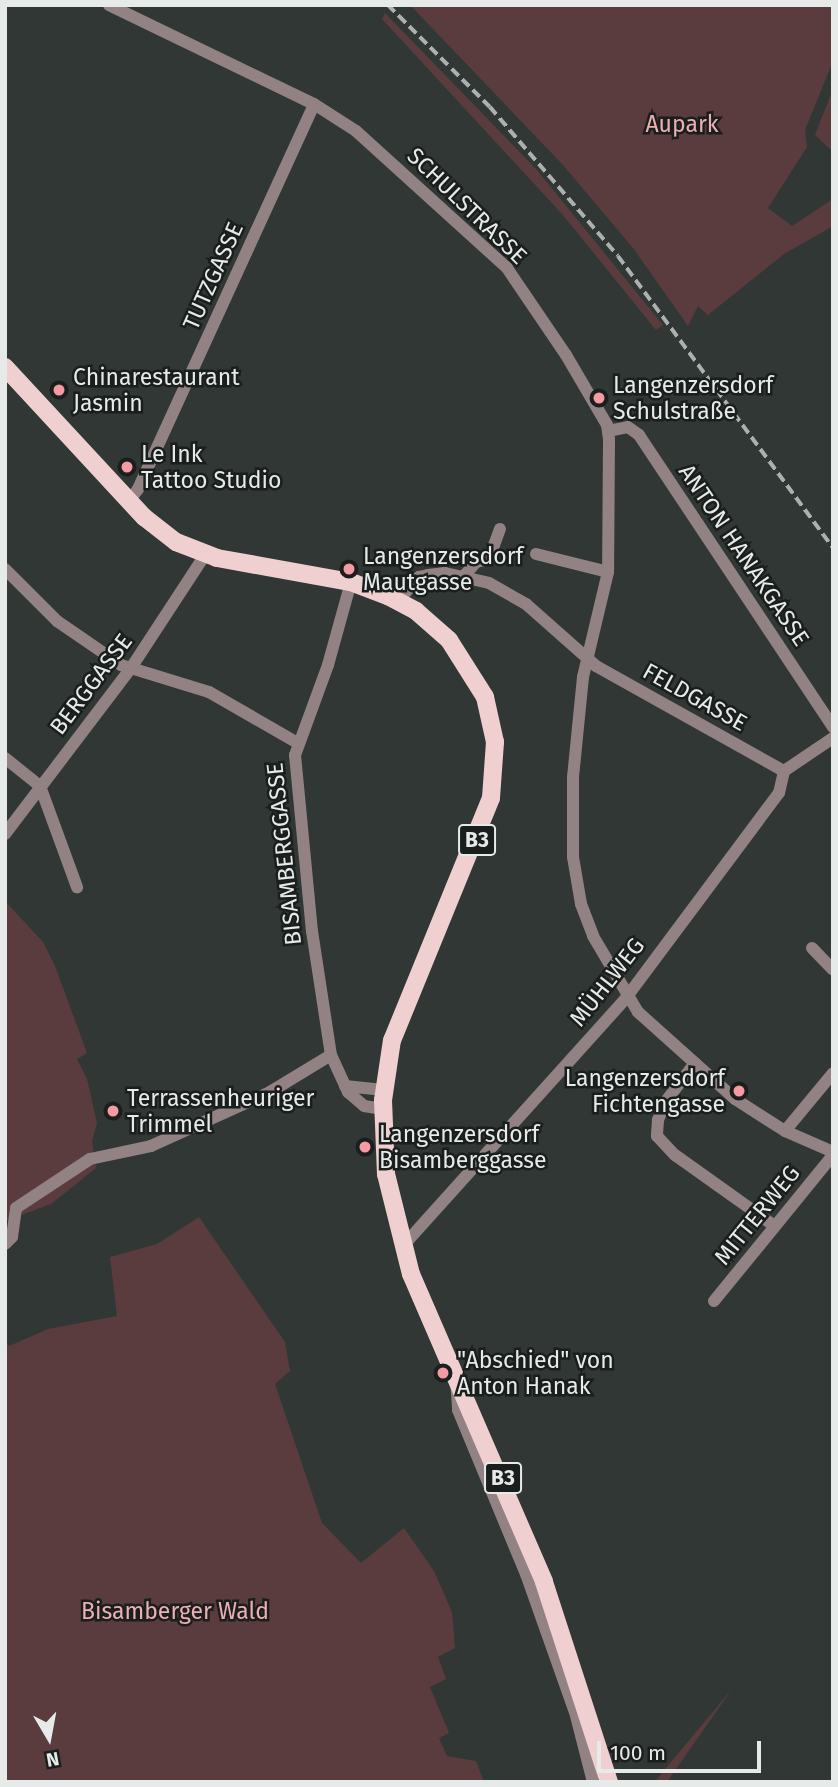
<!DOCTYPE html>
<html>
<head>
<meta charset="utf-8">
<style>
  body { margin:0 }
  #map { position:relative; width:838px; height:1787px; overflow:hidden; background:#303735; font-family:"Fira Sans",sans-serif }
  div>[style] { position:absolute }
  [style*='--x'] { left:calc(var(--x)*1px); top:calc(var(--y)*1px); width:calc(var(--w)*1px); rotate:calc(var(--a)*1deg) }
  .green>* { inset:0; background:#5a3c3e }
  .street>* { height:12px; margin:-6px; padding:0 6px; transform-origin:6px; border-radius:6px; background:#928283 }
  .primary>* { height:18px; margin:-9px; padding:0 9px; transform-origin:9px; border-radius:9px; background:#efcfd0 }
  .rail>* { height:3.5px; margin-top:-1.75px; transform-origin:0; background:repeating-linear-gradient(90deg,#acb1af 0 10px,transparent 0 15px) }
  .dots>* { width:19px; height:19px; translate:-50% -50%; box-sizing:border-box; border:4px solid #1a1e1c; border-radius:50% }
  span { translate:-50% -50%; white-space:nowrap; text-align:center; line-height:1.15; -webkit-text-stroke:5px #1a1e1c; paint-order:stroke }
  .shield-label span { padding:2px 5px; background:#1a1e1c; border:2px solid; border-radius:5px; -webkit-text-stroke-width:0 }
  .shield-label { font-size:21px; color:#e6ebe9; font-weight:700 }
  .park-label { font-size:23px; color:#edafb3 }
  .street-label { font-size:23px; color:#e6ebe9 }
  .poi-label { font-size:23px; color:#e6ebe9 }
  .left { translate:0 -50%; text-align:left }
  .right { translate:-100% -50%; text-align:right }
  .frame { position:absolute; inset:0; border:7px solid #e6ebe9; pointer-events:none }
  .north { position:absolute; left:14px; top:1703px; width:70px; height:70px; -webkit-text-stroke:5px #1a1e1c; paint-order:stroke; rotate:170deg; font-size:19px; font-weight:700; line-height:28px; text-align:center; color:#e6ebe9 }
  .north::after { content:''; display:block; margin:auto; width:24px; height:32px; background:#e6ebe9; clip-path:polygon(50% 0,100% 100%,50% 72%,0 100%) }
  .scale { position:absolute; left:597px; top:1741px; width:164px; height:32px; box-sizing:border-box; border:4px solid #e6ebe9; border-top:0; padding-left:9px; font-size:21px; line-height:24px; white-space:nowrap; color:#e6ebe9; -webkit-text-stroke:5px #1a1e1c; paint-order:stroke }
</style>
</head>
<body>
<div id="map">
  <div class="green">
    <i style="clip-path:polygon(410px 5px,833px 5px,833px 61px,805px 130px,807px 147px,768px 208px,792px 226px,833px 199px,833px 226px,784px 254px,708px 315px,698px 306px,688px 326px,633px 248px,562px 164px)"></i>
    <i style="clip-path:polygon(385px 13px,537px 170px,663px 325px,656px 330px,562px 214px,382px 19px)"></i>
    <i style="clip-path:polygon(833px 89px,833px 152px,815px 135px)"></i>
    <i style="clip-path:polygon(5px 901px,43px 942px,55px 966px,87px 1053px,77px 1059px,87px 1079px,97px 1123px,92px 1141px,96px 1168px,51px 1204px,5px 1221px)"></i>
    <i style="clip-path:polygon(199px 1217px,285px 1342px,290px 1371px,275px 1384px,322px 1523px,361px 1563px,404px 1528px,434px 1571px,452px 1612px,455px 1648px,438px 1657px,446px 1679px,430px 1687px,449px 1733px,439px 1738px,447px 1756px,476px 1761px,484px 1782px,5px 1782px,5px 1340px,9px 1346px,48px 1329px,117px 1316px,110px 1257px,157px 1244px)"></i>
    <i style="clip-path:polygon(732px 1689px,667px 1782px,655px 1782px,661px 1774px)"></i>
  </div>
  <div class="street">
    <i style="--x:109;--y:5;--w:228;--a:25.8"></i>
    <i style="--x:314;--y:104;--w:50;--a:32.7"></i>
    <i style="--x:356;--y:131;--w:204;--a:42.2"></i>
    <i style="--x:507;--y:268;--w:105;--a:55.9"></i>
    <i style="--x:566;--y:355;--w:81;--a:59.6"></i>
    <i style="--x:607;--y:425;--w:15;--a:82"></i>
    <i style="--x:609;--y:440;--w:132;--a:90.4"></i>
    <i style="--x:608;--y:572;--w:108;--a:103.4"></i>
    <i style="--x:583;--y:677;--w:100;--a:95.7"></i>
    <i style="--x:573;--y:777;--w:80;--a:90"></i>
    <i style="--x:573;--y:857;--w:48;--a:80.3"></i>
    <i style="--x:581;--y:904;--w:34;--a:69"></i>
    <i style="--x:593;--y:936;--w:88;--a:59.4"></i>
    <i style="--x:638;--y:1012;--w:130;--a:41.9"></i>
    <i style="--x:735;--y:1099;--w:59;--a:32.6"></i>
    <i style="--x:785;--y:1131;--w:52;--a:23.6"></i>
    <i style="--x:608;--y:431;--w:20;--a:-11"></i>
    <i style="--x:628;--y:427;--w:14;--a:36"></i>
    <i style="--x:639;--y:435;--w:351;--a:56.4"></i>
    <i style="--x:129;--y:501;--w:15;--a:-53"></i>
    <i style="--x:138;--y:489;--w:423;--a:-65.4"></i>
    <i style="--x:536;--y:554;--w:74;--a:14"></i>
    <i style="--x:5;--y:569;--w:74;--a:45"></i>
    <i style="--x:57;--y:621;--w:78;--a:34.5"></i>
    <i style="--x:121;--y:665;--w:92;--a:17.1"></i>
    <i style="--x:209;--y:692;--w:100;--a:29.9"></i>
    <i style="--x:464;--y:576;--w:18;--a:-49"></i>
    <i style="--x:476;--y:562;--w:13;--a:-13"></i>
    <i style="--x:489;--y:559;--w:32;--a:-70"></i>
    <i style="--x:351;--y:582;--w:86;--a:105.5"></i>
    <i style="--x:328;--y:665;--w:96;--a:110.1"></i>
    <i style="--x:295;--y:755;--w:177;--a:84.5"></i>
    <i style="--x:312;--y:931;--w:125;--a:81.3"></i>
    <i style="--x:331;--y:1055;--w:41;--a:65.3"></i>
    <i style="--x:348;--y:1092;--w:21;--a:41"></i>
    <i style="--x:364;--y:1106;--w:19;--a:9"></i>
    <i style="--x:398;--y:601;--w:32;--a:-49"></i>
    <i style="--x:419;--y:577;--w:9;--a:-13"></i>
    <i style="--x:428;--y:575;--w:17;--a:-7"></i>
    <i style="--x:445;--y:573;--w:45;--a:12.8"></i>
    <i style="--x:489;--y:583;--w:43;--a:29.6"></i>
    <i style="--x:526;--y:604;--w:94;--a:41.5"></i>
    <i style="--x:596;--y:666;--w:215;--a:29.2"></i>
    <i style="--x:5;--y:758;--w:45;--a:38.7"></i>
    <i style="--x:40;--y:786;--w:108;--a:69.9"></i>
    <i style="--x:5;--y:834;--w:208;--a:-52.8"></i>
    <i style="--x:131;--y:668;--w:135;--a:-56.8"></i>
    <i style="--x:812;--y:948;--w:30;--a:46"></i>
    <i style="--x:695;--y:1063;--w:48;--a:127.3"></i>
    <i style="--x:666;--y:1101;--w:21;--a:113"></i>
    <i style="--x:658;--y:1120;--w:16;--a:94"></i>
    <i style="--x:657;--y:1136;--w:26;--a:47"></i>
    <i style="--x:675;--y:1155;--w:120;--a:35.5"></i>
    <i style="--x:345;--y:1086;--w:39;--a:6"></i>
    <i style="--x:785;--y:1131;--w:75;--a:-50.4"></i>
    <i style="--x:5;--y:1244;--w:10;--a:-45"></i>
    <i style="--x:12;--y:1237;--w:29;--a:-82"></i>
    <i style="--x:16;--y:1208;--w:89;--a:-33.5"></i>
    <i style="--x:90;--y:1159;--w:62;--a:-12"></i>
    <i style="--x:151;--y:1146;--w:131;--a:-24.4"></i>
    <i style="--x:270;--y:1092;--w:71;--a:-31.2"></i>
    <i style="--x:402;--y:1247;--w:335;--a:-48"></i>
    <i style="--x:626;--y:998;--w:256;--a:-53.3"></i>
    <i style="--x:779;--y:793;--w:23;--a:-77"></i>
    <i style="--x:784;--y:771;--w:59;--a:-34"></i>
    <i style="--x:714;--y:1301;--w:188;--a:-50.8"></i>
    <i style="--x:456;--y:1379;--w:31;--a:86"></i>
    <i style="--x:458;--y:1410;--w:178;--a:67.5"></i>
    <i style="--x:526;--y:1574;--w:146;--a:70.5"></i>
    <i style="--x:575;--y:1712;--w:72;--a:75.6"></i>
  </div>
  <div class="primary">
    <i style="--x:5;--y:367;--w:205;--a:47.2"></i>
    <i style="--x:144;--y:517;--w:41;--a:38"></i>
    <i style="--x:176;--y:542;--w:44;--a:21.3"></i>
    <i style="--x:217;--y:558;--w:136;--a:10.2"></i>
    <i style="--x:351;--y:582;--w:40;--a:21"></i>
    <i style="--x:388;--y:596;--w:32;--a:28"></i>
    <i style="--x:416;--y:611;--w:44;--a:41.3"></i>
    <i style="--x:449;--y:640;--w:67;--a:57.7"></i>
    <i style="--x:485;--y:697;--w:46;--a:77.5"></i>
    <i style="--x:495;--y:742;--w:56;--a:94.1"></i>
    <i style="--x:491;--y:798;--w:261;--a:112.2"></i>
    <i style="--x:392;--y:1040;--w:61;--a:98.5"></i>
    <i style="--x:383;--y:1100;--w:74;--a:87.7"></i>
    <i style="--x:386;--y:1174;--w:103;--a:76"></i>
    <i style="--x:411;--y:1274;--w:335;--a:66.6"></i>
    <i style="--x:544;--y:1582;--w:210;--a:72"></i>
  </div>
  <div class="rail">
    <i style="--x:388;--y:5;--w:144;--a:45"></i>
    <i style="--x:490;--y:107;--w:196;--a:49.3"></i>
    <i style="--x:618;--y:256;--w:363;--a:53.6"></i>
  </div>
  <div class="dots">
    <i style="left:59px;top:390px;background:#f49aa2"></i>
    <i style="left:599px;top:398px;background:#f49aa2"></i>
    <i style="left:127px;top:467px;background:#f49aa2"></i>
    <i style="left:349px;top:569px;background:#f49aa2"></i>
    <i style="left:739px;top:1091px;background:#f49aa2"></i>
    <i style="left:113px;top:1111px;background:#f49aa2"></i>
    <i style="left:365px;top:1147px;background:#f49aa2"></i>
    <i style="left:443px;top:1373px;background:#f49aa2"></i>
  </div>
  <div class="shield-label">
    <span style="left:477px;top:840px">B3</span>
    <span style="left:503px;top:1478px">B3</span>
  </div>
  <div class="park-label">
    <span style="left:682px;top:124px">Aupark</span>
    <span style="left:175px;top:1611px">Bisamberger Wald</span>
  </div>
  <div class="street-label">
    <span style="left:467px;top:206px;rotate:44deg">SCHULSTRASSE</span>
    <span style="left:213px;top:276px;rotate:-66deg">TUTZGASSE</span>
    <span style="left:744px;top:555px;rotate:56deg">ANTON HANAKGASSE</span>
    <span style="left:91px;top:684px;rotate:-53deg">BERGGASSE</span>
    <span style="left:695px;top:697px;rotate:29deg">FELDGASSE</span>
    <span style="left:284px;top:854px;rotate:-96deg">BISAMBERGGASSE</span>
    <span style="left:607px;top:982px;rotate:-52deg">MÜHLWEG</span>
    <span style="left:757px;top:1215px;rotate:-51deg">MITTERWEG</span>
  </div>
  <div class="poi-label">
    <span class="left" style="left:73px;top:390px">Chinarestaurant<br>Jasmin</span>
    <span class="left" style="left:613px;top:398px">Langenzersdorf<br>Schulstraße</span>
    <span class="left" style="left:141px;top:467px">Le Ink<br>Tattoo Studio</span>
    <span class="left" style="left:363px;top:569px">Langenzersdorf<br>Mautgasse</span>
    <span class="right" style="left:725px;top:1091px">Langenzersdorf<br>Fichtengasse</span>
    <span class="left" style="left:127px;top:1111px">Terrassenheuriger<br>Trimmel</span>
    <span class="left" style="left:379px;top:1147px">Langenzersdorf<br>Bisamberggasse</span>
    <span class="left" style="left:457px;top:1373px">"Abschied" von<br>Anton Hanak</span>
  </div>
  <div class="frame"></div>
  <div class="north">N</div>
  <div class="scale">100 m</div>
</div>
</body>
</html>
